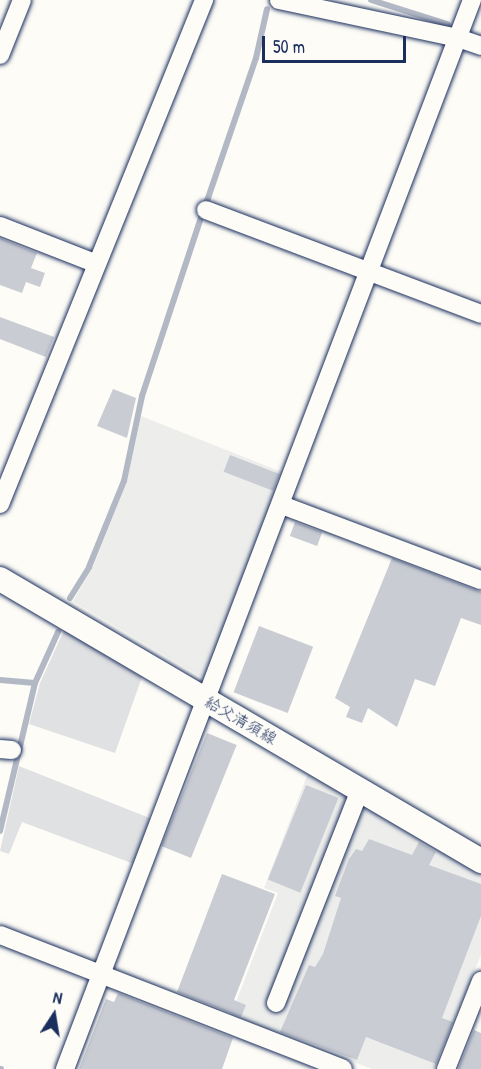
<!DOCTYPE html>
<html>
<head>
<meta charset="utf-8">
<style>
  body { margin:0 }
  #map { position:relative; width:481px; height:1069px; overflow:hidden; background:#fdfcf7; font-family:"Patrick Hand","Klee One",sans-serif }
  div>[style] { position:absolute }
  [style*='--x'] { left:calc(var(--x)*1px); top:calc(var(--y)*1px); width:calc(var(--w)*1px); rotate:calc(var(--a)*1deg) }
  .built>* { inset:0; background:#edeeec }
  .green>* { inset:0; background:#e0e1e3 }
  .stream>* { height:6px; margin:-3px; padding:0 3px; transform-origin:3px; border-radius:3px; background:#b3b8c5 }
  .building>* { inset:0; background:#c9ccd3; transform-origin:0 0 }
  .roads { filter:drop-shadow(0 0 2px #1b2f5e) drop-shadow(0 0 2px #1b2f5e) }
  .minor>* { height:18px; margin:-9px; padding:0 9px; transform-origin:9px; border-radius:9px; background:#fdfcf7 }
  .major>* { height:24px; margin:-12px; padding:0 12px; transform-origin:12px; border-radius:12px; background:#fdfcf7 }
  span { translate:-50% -50%; white-space:nowrap; text-align:center; line-height:1.15; -webkit-text-stroke:4.5px #fdfcf7; paint-order:stroke }
  .street-label { font-size:16px; color:#1b2f5e }
  .north { position:absolute; left:24px; top:985px; width:60px; height:60px; -webkit-text-stroke:4px #fdfcf7; paint-order:stroke; rotate:12deg; font-size:16px; font-weight:700; line-height:24px; text-align:center; color:#1b2f5e }
  .north::after { content:''; display:block; margin:auto; width:21px; height:27px; background:#1b2f5e; clip-path:polygon(50% 0,100% 100%,50% 72%,0 100%) }
  .scale { position:absolute; left:262px; top:36px; width:144px; height:27px; box-sizing:border-box; border:3px solid #1b2f5e; border-top:0; padding-left:8px; font-size:18px; line-height:21px; white-space:nowrap; color:#1b2f5e; -webkit-text-stroke:4px #fdfcf7; paint-order:stroke }
</style>
</head>
<body>
<div id="map">
  <div class="built">
    <i style="clip-path:polygon(141px 416px,287px 474px,207px 680px,73px 601px,92px 569px,127px 481px)"></i>
    <i style="clip-path:polygon(308px 773px,481px 874px,481px 955px,434px 1069px,372px 1069px,231px 1015px,278px 893px,264px 888px)"></i>
  </div>
  <div class="green">
    <i style="clip-path:polygon(64px 630px,142px 677px,115px 753px,29px 724px,40px 683px)"></i>
    <i style="clip-path:polygon(19px 766px,152px 819px,134px 864px,22px 822px,9px 854px,0 851px)"></i>
  </div>
  <div class="stream">
    <i style="--x:371;--y:0;--w:80;--a:17.5"></i>
    <i style="--x:207;--y:201;--w:151;--a:-71.1"></i>
    <i style="--x:256;--y:58;--w:50;--a:-77.3"></i>
    <i style="--x:70;--y:598;--w:36;--a:-58"></i>
    <i style="--x:89;--y:567;--w:93;--a:-67.9"></i>
    <i style="--x:124;--y:481;--w:87;--a:-78"></i>
    <i style="--x:142;--y:396;--w:188;--a:-71.7"></i>
    <i style="--x:0;--y:680;--w:35;--a:5"></i>
    <i style="--x:0;--y:831;--w:152;--a:-76.7"></i>
    <i style="--x:35;--y:683;--w:56;--a:-65.7"></i>
    <i style="--x:0;--y:1069;--w:1;--a:0"></i>
  </div>
  <div class="building">
    <i style="clip-path:polygon(0 238px,37px 253px,31px 268px,45px 273px,40px 287px,26px 282px,22px 293px,0 285px)"></i>
    <i style="clip-path:polygon(0 317px,54px 337px,46px 357px,0 339px)"></i>
    <i style="clip-path:polygon(113px 389px,136px 398px,127px 438px,97px 426px)"></i>
    <i style="left:230px;top:455px;width:53px;height:18px;rotate:21deg"></i>
    <i style="left:295px;top:522px;width:29px;height:15px;rotate:20deg"></i>
    <i style="clip-path:polygon(392px 558px,481px 592px,481px 625px,461px 618px,435px 686px,415px 679px,397px 727px,368px 708px,362px 723px,346px 717px,350px 707px,335px 698px)"></i>
    <i style="left:259px;top:626px;width:58px;height:71px;rotate:21deg"></i>
    <i style="left:207px;top:733px;width:32px;height:122px;rotate:22deg"></i>
    <i style="left:306px;top:785px;width:35px;height:102px;rotate:22deg"></i>
    <i style="clip-path:polygon(369px 839px,412px 855px,419px 842px,436px 852px,429px 865px,481px 884px,481px 916px,442px 1018px,453px 1022px,436px 1064px,366px 1037px,357px 1060px,280px 1032px,309px 965px,315px 967px,323px 954px,341px 898px,335px 896px,349px 859px,356px 849px,362px 851px)"></i>
    <i style="clip-path:polygon(222px 874px,275px 894px,234px 1000px,246px 1005px,241px 1017px,177px 992px)"></i>
    <i style="clip-path:polygon(118px 993px,233px 1038px,222px 1069px,79px 1069px,106px 999px,114px 1002px)"></i>
    <i style="clip-path:polygon(474px 1030px,481px 1033px,481px 1069px,458px 1069px)"></i>
  </div>
  <div class="roads">
    <div class="minor">
      <i style="--x:279;--y:0;--w:183;--a:12"></i>
      <i style="--x:458;--y:38;--w:24;--a:19"></i>
      <i style="--x:0;--y:55;--w:59;--a:-68.2"></i>
      <i style="--x:206;--y:210;--w:294;--a:20.7"></i>
      <i style="--x:0;--y:226;--w:104;--a:21.4"></i>
      <i style="--x:0;--y:504;--w:544;--a:-67.96"></i>
      <i style="--x:282;--y:505;--w:213;--a:20.7"></i>
      <i style="--x:0;--y:749;--w:12;--a:5"></i>
      <i style="--x:0;--y:935;--w:368;--a:21.3"></i>
      <i style="--x:276;--y:1003;--w:229;--a:-68.5"></i>
      <i style="--x:65;--y:1069;--w:1144;--a:-69.16"></i>
      <i style="--x:446;--y:1069;--w:95;--a:-68.3"></i>
    </div>
    <div class="major">
      <i style="--x:0;--y:579;--w:558;--a:30.38"></i>
    </div>
  </div>
  <div class="street-label">
    <span style="left:241px;top:720px;rotate:30deg">給父清須線</span>
  </div>
  <div class="north">N</div>
  <div class="scale">50 m</div>
</div>
</body>
</html>
